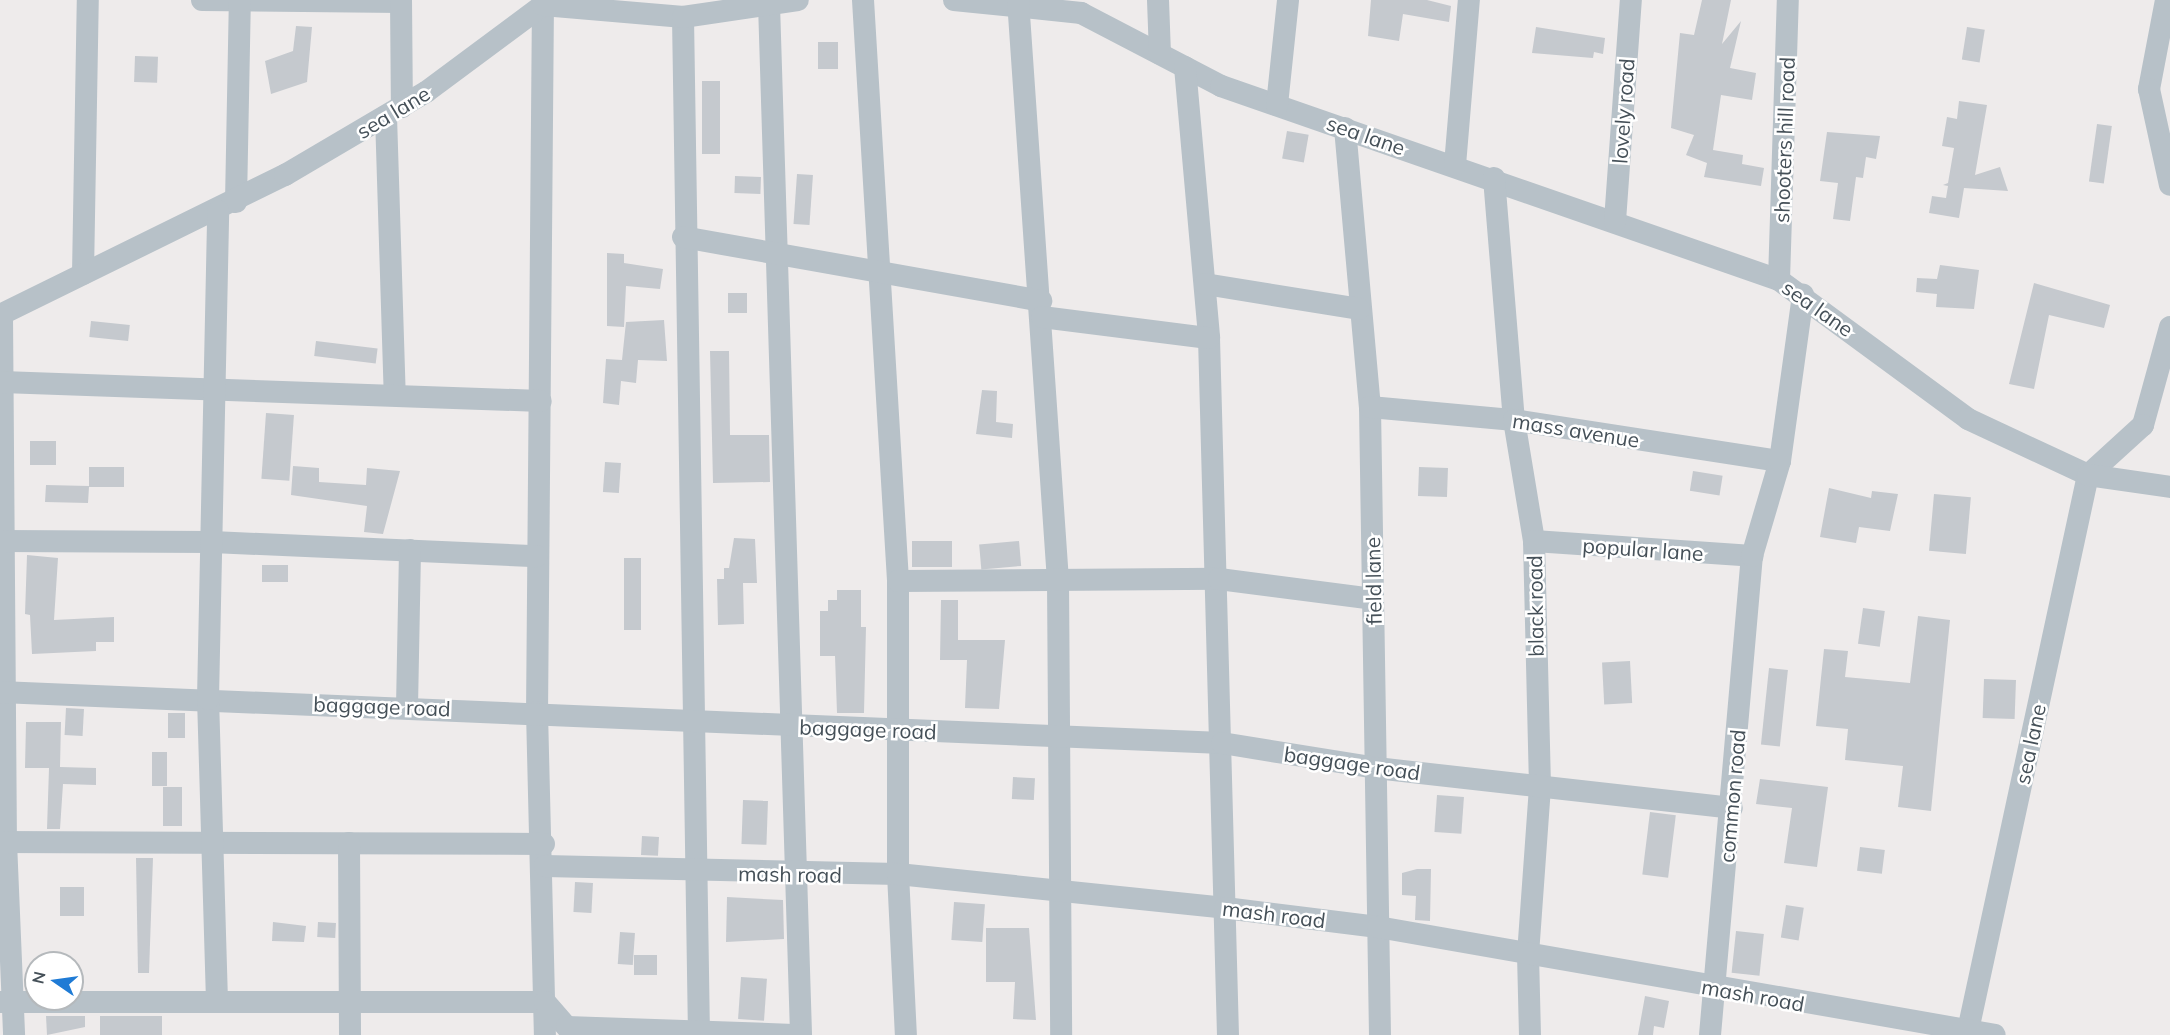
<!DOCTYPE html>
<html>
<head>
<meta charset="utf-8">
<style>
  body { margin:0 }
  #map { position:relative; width:2170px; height:1035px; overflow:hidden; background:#eeebeb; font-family:Mulish,sans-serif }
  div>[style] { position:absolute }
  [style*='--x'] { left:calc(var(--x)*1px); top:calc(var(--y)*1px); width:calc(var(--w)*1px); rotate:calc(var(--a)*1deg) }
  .building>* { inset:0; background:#c5c9ce; transform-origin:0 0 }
  .minor>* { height:22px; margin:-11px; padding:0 11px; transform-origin:11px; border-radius:11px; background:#b7c1c8 }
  span { translate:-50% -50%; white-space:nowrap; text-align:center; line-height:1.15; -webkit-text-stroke:5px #fff; paint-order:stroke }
  .street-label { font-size:21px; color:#455058 }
  .north { position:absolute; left:24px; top:951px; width:60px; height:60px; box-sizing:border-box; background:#fff; border:2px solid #b5b9bc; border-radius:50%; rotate:283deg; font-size:16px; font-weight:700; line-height:24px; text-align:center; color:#455058 }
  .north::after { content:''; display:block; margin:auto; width:21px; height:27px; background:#1f7bd5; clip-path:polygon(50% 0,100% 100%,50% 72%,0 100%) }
</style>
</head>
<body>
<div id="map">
  <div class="building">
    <i style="clip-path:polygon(1371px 0,1427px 0,1451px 6px,1449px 22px,1403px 14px,1399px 41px,1368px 36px)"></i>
    <i style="clip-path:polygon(1702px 0,1731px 0,1722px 44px,1741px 21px,1730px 68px,1756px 73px,1752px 100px,1721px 95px,1713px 150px,1743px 155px,1742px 164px,1764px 168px,1761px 186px,1704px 177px,1707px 163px,1686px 155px,1694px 135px,1671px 128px,1680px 33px,1694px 35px)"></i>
    <i style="clip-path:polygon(296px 26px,312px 27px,307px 82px,271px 94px,265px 61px,293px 51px)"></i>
    <i style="clip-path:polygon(1536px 27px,1605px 38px,1603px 54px,1594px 52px,1593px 58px,1532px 53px)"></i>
    <i style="left:1967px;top:27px;width:18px;height:33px;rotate:9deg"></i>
    <i style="left:818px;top:42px;width:20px;height:27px"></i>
    <i style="left:135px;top:56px;width:23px;height:26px;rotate:2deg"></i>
    <i style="left:702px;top:81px;width:18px;height:73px"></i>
    <i style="clip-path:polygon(1959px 101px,1987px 105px,1975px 175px,2000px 167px,2008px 191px,1964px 188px,1959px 218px,1929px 213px,1932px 196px,1946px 198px,1948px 186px,1943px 185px,1948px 183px,1954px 148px,1942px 146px,1947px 117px,1957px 119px)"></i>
    <i style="left:2097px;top:124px;width:15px;height:58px;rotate:8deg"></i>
    <i style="left:1287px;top:131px;width:22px;height:28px;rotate:10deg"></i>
    <i style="clip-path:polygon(1827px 132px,1880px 136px,1876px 159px,1866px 157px,1863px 178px,1856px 177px,1850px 221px,1833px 219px,1838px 183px,1820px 181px)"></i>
    <i style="left:797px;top:174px;width:16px;height:50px;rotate:4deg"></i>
    <i style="left:735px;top:176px;width:26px;height:17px;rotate:2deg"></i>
    <i style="clip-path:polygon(607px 253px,624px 254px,624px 263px,663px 269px,660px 289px,626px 286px,624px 327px,607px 326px)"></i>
    <i style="clip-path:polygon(1940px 265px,1979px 270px,1974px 309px,1936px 307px,1937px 294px,1916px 292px,1917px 278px,1937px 279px)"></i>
    <i style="clip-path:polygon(2034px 283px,2110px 305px,2104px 328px,2049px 315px,2034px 389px,2009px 384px)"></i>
    <i style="left:728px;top:293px;width:19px;height:20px"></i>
    <i style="clip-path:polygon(664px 320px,667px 361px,638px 360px,636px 383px,621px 381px,619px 405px,603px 403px,606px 359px,622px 360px,626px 322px)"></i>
    <i style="left:91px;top:321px;width:39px;height:16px;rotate:6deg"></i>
    <i style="left:316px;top:341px;width:62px;height:15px;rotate:7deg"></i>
    <i style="clip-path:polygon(710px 351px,729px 351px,730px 435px,769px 435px,770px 482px,713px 483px)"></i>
    <i style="clip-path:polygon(982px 390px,997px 391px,996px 422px,1013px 424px,1012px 438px,976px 434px)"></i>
    <i style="left:266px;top:413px;width:28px;height:66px;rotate:4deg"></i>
    <i style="left:30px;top:441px;width:26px;height:24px"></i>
    <i style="left:605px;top:462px;width:16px;height:30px;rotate:4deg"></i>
    <i style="clip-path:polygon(293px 466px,319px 468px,319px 482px,366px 485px,367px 468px,400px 471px,383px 534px,364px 532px,367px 506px,291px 495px)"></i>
    <i style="clip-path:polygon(89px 467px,124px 467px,124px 487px,89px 487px,88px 503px,45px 502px,46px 485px,89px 486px)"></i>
    <i style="left:1419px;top:467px;width:29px;height:29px;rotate:2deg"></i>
    <i style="left:1693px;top:471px;width:30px;height:20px;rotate:9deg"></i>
    <i style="clip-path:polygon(1829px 488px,1871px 498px,1872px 491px,1898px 494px,1890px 531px,1859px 527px,1856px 543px,1820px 537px)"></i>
    <i style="left:1934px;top:494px;width:37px;height:57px;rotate:5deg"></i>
    <i style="clip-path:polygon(734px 538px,755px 539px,757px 583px,743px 583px,744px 624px,718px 625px,717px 579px,724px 579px,724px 568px,729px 568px)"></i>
    <i style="left:912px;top:541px;width:40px;height:26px"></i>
    <i style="left:1019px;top:541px;width:25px;height:40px;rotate:85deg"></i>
    <i style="clip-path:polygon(27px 555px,58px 558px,54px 620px,114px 617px,114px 642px,96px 642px,96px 651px,32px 654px,30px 615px,25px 614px)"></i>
    <i style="left:641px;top:558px;width:72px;height:17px;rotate:90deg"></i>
    <i style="left:262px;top:565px;width:26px;height:17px"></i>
    <i style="clip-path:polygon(837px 590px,861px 590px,861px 627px,866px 627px,864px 713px,837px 713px,835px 656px,820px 656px,820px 611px,828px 611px,828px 600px,837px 600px)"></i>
    <i style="clip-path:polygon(941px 600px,958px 600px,958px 640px,1005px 640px,999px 709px,965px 708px,967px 660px,940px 660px)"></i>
    <i style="left:1863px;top:608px;width:22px;height:36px;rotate:8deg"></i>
    <i style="clip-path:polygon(1918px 616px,1950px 620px,1931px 811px,1898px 807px,1903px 766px,1845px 760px,1848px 729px,1816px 726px,1824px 649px,1848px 651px,1845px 677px,1910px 683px)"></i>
    <i style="left:1630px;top:661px;width:42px;height:28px;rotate:87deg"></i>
    <i style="left:1769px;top:668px;width:19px;height:77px;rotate:6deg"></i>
    <i style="left:1984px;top:679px;width:32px;height:39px;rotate:2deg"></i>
    <i style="left:66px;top:708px;width:18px;height:27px;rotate:3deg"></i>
    <i style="left:168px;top:713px;width:17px;height:25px"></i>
    <i style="clip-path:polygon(26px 722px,61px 722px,60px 767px,96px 768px,96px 785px,63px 784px,60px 829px,47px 829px,49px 768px,25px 768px)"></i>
    <i style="left:152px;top:752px;width:15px;height:34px"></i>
    <i style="left:1013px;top:777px;width:22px;height:22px;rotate:3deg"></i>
    <i style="clip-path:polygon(1760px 779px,1828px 787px,1817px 867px,1784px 863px,1792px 808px,1756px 804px)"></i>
    <i style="left:163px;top:787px;width:19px;height:39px"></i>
    <i style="left:1437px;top:795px;width:27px;height:37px;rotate:4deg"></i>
    <i style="left:743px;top:800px;width:25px;height:44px;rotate:2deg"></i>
    <i style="left:1650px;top:812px;width:26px;height:63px;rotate:7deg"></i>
    <i style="left:642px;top:836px;width:17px;height:19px;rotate:3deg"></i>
    <i style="left:1860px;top:847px;width:25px;height:24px;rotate:7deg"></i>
    <i style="clip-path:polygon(136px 858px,153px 858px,149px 973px,138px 973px)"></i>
    <i style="clip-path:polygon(1417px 869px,1431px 869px,1430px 921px,1415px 920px,1416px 896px,1402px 895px,1402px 873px)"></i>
    <i style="left:575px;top:882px;width:18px;height:30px;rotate:3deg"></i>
    <i style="left:60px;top:887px;width:24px;height:29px"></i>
    <i style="clip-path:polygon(727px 897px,783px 900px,784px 939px,726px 942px)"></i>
    <i style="left:954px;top:902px;width:31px;height:38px;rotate:4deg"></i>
    <i style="left:1786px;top:905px;width:18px;height:33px;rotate:9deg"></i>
    <i style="clip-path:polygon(273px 922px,306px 926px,304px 942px,272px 941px)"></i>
    <i style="left:318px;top:922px;width:18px;height:15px;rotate:3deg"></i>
    <i style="clip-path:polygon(986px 928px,1029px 928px,1036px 1020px,1013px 1019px,1015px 982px,986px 982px)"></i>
    <i style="left:1736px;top:931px;width:28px;height:42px;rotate:6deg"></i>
    <i style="left:620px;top:932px;width:15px;height:32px;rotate:4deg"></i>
    <i style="left:634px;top:955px;width:23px;height:20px"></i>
    <i style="left:741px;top:977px;width:26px;height:42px;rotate:4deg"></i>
    <i style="clip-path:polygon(1645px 996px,1669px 1001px,1664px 1028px,1654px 1026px,1653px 1035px,1638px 1035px)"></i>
    <i style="clip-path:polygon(46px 1016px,85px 1016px,85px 1027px,47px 1035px)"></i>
    <i style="left:100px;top:1016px;width:62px;height:19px"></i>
  </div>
  <div class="minor">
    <i style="--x:202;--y:0;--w:199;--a:0.6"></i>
    <i style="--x:401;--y:0;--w:107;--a:89.5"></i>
    <i style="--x:543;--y:0;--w:712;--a:90.48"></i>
    <i style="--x:537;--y:712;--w:323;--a:88.6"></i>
    <i style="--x:863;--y:0;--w:582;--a:86.55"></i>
    <i style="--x:898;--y:581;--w:293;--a:90"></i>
    <i style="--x:898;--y:874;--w:161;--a:87.2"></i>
    <i style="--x:954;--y:0;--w:128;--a:5.8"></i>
    <i style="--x:1081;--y:13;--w:158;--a:27.5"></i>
    <i style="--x:1221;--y:86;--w:591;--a:19.17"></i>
    <i style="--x:1779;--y:280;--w:235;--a:36.3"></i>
    <i style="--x:1968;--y:419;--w:132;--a:25"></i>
    <i style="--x:2088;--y:475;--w:573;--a:102.19"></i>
    <i style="--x:1018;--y:0;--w:582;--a:86.06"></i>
    <i style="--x:1058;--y:581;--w:454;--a:89.6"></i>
    <i style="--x:1158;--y:0;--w:54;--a:87.9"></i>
    <i style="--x:2166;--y:0;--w:91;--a:100.8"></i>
    <i style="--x:2149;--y:89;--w:98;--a:77.7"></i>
    <i style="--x:769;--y:4;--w:1031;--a:88.22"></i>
    <i style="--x:683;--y:17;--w:1018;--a:89.1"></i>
    <i style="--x:1185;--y:67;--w:272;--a:84.9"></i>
    <i style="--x:1209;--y:338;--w:697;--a:88.44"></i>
    <i style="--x:1277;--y:105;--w:106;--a:-84"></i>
    <i style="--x:386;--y:116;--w:279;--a:88.2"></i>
    <i style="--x:1345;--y:128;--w:280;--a:84.9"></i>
    <i style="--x:1370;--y:407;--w:628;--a:89.09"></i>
    <i style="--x:1455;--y:165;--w:166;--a:-85.2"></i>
    <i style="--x:1494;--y:178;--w:243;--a:85.3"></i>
    <i style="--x:1514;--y:420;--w:123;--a:80.6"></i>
    <i style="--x:1534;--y:541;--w:246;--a:88.6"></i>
    <i style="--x:1540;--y:787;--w:167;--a:94.1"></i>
    <i style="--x:1528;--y:954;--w:81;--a:88.6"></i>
    <i style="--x:236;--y:202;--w:202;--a:-88.9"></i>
    <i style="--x:1615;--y:221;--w:222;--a:-85.9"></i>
    <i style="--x:683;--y:237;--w:364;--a:10.1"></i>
    <i style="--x:83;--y:274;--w:274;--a:-89"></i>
    <i style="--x:1779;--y:280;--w:280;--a:-88.2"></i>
    <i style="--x:1205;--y:284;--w:156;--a:9.2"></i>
    <i style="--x:0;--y:315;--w:318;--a:-26.2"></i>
    <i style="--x:285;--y:175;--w:164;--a:-30.5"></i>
    <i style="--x:426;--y:92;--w:146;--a:-36.6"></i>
    <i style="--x:543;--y:5;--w:141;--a:4.9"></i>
    <i style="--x:683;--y:17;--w:116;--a:-8.4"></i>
    <i style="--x:2;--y:315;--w:527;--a:89.57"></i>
    <i style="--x:6;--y:842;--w:193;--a:87.6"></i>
    <i style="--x:1042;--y:317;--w:168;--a:7.2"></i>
    <i style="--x:2170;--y:327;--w:102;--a:105.4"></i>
    <i style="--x:2143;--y:425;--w:74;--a:137.7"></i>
    <i style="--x:2088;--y:475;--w:83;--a:8.3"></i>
    <i style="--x:2;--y:382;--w:539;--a:2.02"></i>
    <i style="--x:1370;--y:407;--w:145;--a:5.2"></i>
    <i style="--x:1514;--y:420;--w:269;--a:8.8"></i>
    <i style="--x:0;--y:541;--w:212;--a:0.3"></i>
    <i style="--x:212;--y:542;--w:325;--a:2.5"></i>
    <i style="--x:1534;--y:541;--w:219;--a:3.9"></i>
    <i style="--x:898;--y:581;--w:321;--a:-0.4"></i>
    <i style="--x:1219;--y:579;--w:155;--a:7.4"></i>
    <i style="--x:0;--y:692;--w:1223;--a:2.39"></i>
    <i style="--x:1222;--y:743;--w:156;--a:9.2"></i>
    <i style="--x:1376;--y:768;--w:358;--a:6.4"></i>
    <i style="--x:407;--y:707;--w:157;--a:-88.9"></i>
    <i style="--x:0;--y:842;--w:544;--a:0.21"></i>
    <i style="--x:349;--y:843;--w:192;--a:89.7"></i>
    <i style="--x:545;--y:866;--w:353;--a:1.3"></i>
    <i style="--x:898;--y:874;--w:329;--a:5.9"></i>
    <i style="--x:1225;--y:908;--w:154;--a:7.1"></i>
    <i style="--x:1378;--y:927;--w:626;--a:9.93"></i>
    <i style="--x:217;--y:1001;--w:302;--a:-91.7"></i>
    <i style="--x:208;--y:699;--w:488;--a:-88.8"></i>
    <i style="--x:0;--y:1002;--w:545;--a:0"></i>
    <i style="--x:545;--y:1002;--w:33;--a:49"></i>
    <i style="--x:567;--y:1027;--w:233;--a:2"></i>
    <i style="--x:1710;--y:1035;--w:481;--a:-85"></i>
    <i style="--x:1752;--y:556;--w:99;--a:-73.6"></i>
    <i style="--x:1780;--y:461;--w:168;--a:-82.1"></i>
  </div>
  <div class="street-label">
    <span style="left:1623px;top:111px;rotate:-86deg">lovely road</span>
    <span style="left:393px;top:112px;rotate:-31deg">sea lane</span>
    <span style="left:1366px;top:135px;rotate:19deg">sea lane</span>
    <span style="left:1784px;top:140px;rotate:-88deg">shooters hill road</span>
    <span style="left:1818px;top:308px;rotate:35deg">sea lane</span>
    <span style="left:1576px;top:430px;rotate:9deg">mass avenue</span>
    <span style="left:1643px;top:549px;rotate:4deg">popular lane</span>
    <span style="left:1373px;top:581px;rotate:-91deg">field lane</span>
    <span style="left:1535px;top:606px;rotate:-91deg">black road</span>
    <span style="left:382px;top:706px;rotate:2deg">baggage road</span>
    <span style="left:868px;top:729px;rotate:2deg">baggage road</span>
    <span style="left:2030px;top:744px;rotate:-78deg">sea lane</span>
    <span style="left:1352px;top:763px;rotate:8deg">baggage road</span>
    <span style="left:1732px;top:796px;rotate:-85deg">common road</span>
    <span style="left:790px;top:874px;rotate:1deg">mash road</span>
    <span style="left:1274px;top:914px;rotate:7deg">mash road</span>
    <span style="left:1753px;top:995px;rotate:10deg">mash road</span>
  </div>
  <div class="north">N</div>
</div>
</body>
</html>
